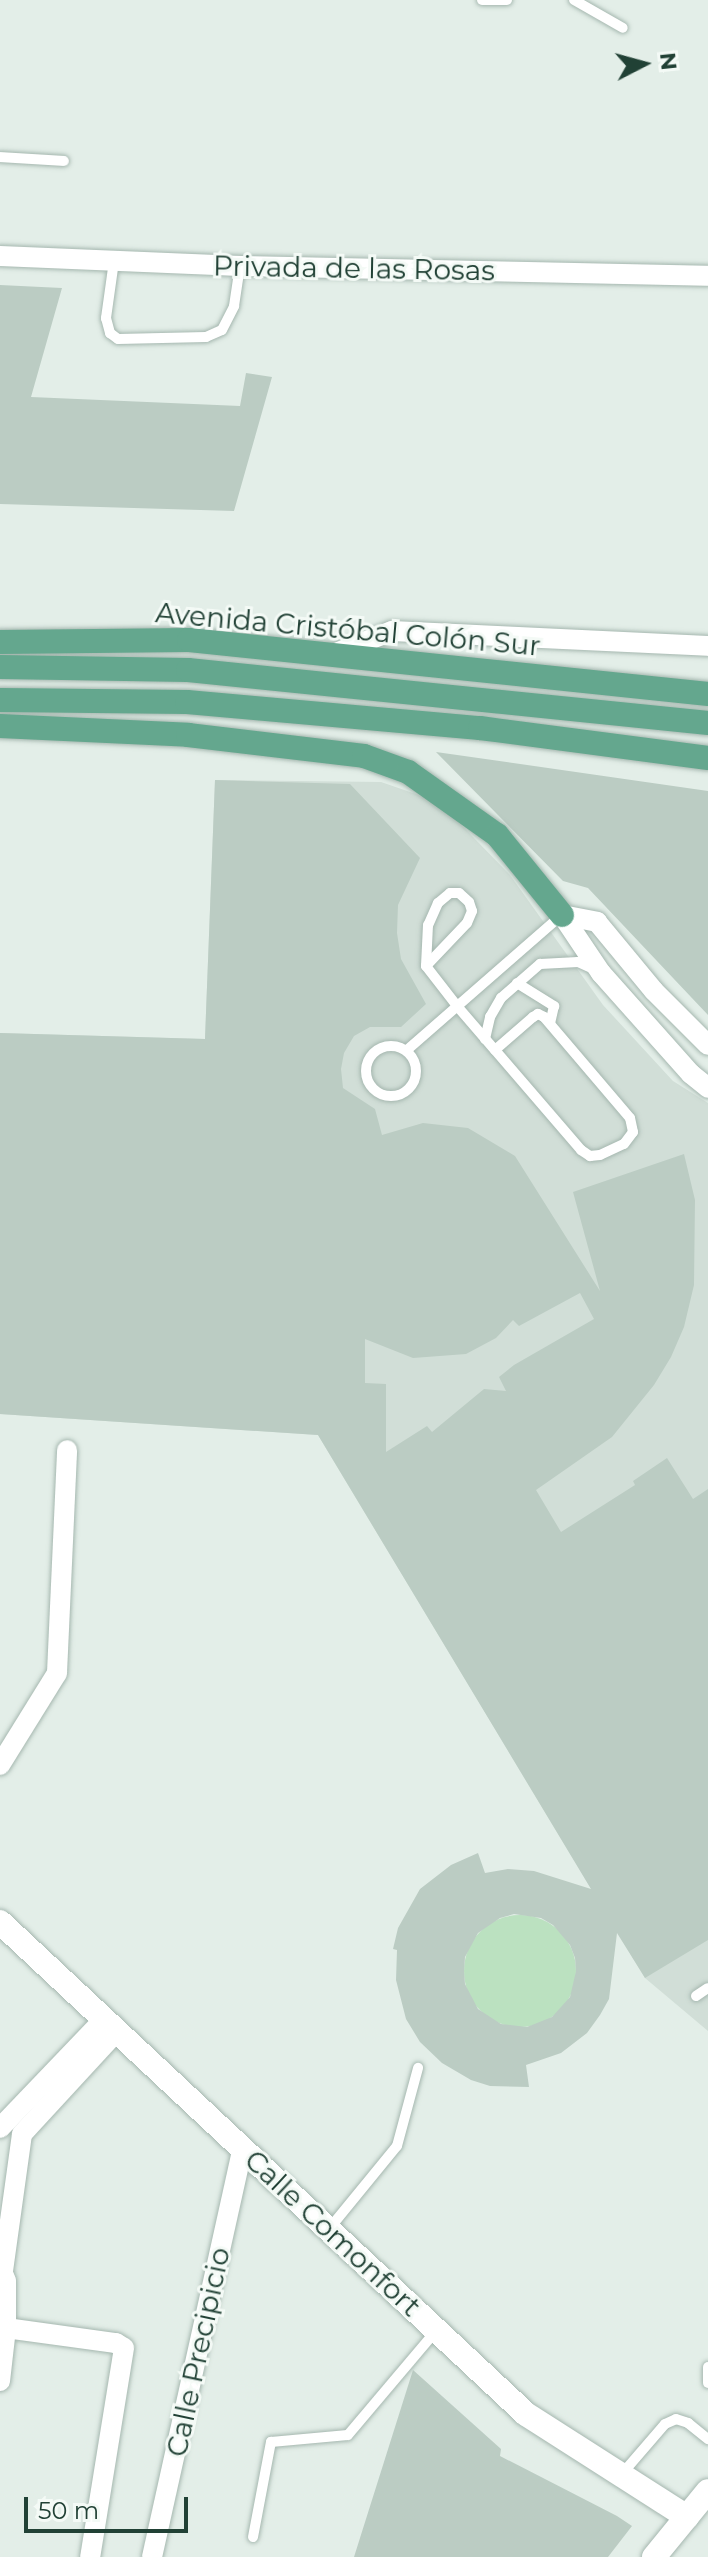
<!DOCTYPE html>
<html>
<head>
<meta charset="utf-8">
<style>
  body { margin:0 }
  #map { position:relative; width:708px; height:2557px; overflow:hidden; background:#e3eee8; font-family:Montserrat,sans-serif }
  div>[style] { position:absolute }
  [style*='--x'] { left:calc(var(--x)*1px); top:calc(var(--y)*1px); width:calc(var(--w)*1px); rotate:calc(var(--a)*1deg) }
  .built>* { inset:0; background:#d1ded7 }
  .green>* { inset:0; background:#bbe1c0 }
  .round { border-radius:50% }
  .building>* { inset:0; background:#bbccc3 }
  .roads { filter:drop-shadow(0 0 2px #a5b7af) drop-shadow(0 0 2px #a5b7af) }
  .service>* { height:10px; margin:-5px; padding:0 5px; transform-origin:5px; border-radius:5px; background:#fff }
  .service>.ring { margin:-5px; padding:0; box-sizing:content-box; background:none; border:10px solid #fff; border-radius:50% }
  .minor>* { height:20px; margin:-10px; padding:0 10px; transform-origin:10px; border-radius:10px; background:#fff }
  .tertiary>* { height:24px; margin:-12px; padding:0 12px; transform-origin:12px; border-radius:12px; background:#fff }
  .secondary>* { height:24px; margin:-12px; padding:0 12px; transform-origin:12px; border-radius:12px; background:#fff }
  .primary>* { height:24px; margin:-12px; padding:0 12px; transform-origin:12px; border-radius:12px; background:#64a78e }
  span { translate:-50% -50%; white-space:nowrap; text-align:center; line-height:1.15; -webkit-text-stroke:6px #f4faf6; paint-order:stroke }
  .street-label { font-size:28px; color:#214135 }
  .north { position:absolute; left:604px; top:24px; width:80px; height:80px; -webkit-text-stroke:6px #f4faf6; paint-order:stroke; rotate:84deg; font-size:22px; font-weight:700; line-height:32px; text-align:center; color:#214135 }
  .north::after { content:''; display:block; margin:auto; width:28px; height:36px; background:#214135; clip-path:polygon(50% 0,100% 100%,50% 72%,0 100%) }
  .scale { position:absolute; left:24px; top:2497px; width:164px; height:36px; box-sizing:border-box; border:4px solid #214135; border-top:0; padding-left:10px; font-size:24px; line-height:28px; white-space:nowrap; color:#214135; -webkit-text-stroke:6px #f4faf6; paint-order:stroke }
</style>
</head>
<body>
<div id="map">
  <div class="built">
    <i style="clip-path:polygon(215px 780px,381px 782px,439px 802px,510px 875px,603px 1005px,673px 1081px,708px 1103px,708px 2031px,645px 1978px,318px 1435px,0 1414px,0 1033px,205px 1039px)"></i>
  </div>
  <div class="green">
    <i class="round" style="left:464px;top:1915px;width:112px;height:112px"></i>
  </div>
  <div class="building">
    <i style="clip-path:polygon(0 285px,62px 288px,31px 397px,240px 406px,246px 373px,272px 377px,234px 511px,0 504px)"></i>
    <i style="clip-path:polygon(436px 752px,708px 791px,708px 1015px,588px 888px,563px 881px)"></i>
    <i style="clip-path:polygon(evenodd,215px 780px,350px 784px,420px 858px,398px 905px,397px 933px,401px 959px,426px 1004px,401px 1027px,370px 1027px,354px 1036px,344px 1053px,341px 1069px,343px 1088px,375px 1109px,382px 1135px,423px 1123px,468px 1128px,515px 1156px,600px 1291px,573px 1192px,684px 1154px,695px 1200px,694px 1285px,684px 1327px,671px 1357px,654px 1385px,612px 1437px,536px 1490px,561px 1532px,635px 1485px,633px 1481px,667px 1458px,693px 1499px,708px 1489px,708px 1940px,645px 1978px,617px 1933px,609px 1999px,600px 2015px,587px 2033px,561px 2053px,526px 2065px,529px 2087px,490px 2086px,471px 2080px,442px 2063px,420px 2042px,406px 2019px,396px 1980px,397px 1950px,393px 1949px,398px 1928px,420px 1889px,451px 1865px,478px 1853px,485px 1873px,508px 1869px,534px 1871px,591px 1889px,318px 1435px,0 1414px,0 1033px,205px 1039px,215px 780px,580px 1293px,594px 1319px,514px 1365px,499px 1377px,506px 1391px,484px 1389px,432px 1432px,427px 1426px,386px 1452px,386px 1384px,365px 1383px,365px 1339px,413px 1358px,466px 1354px,496px 1338px,513px 1320px,519px 1326px,580px 1293px,215px 780px,514px 1914px,541px 1918px,553px 1925px,570px 1945px,575px 1958px,576px 1971px,570px 1997px,552px 2017px,527px 2027px,501px 2024px,478px 2009px,465px 1984px,464px 1971px,465px 1957px,478px 1933px,500px 1918px,514px 1914px)"></i>
    <i style="clip-path:polygon(413px 2370px,501px 2449px,500px 2456px,617px 2516px,632px 2526px,608px 2557px,354px 2557px)"></i>
  </div>
  <div class="roads">
    <div class="service">
      <i style="--x:482;--y:0;--w:25;--a:0"></i>
      <i style="--x:574;--y:0;--w:56;--a:29.7"></i>
      <i style="--x:0;--y:157;--w:64;--a:3.6"></i>
      <i style="--x:114;--y:261;--w:58;--a:98"></i>
      <i style="--x:106;--y:318;--w:16;--a:75"></i>
      <i style="--x:110;--y:333;--w:10;--a:37"></i>
      <i style="--x:118;--y:339;--w:88;--a:-1.3"></i>
      <i style="--x:206;--y:337;--w:17;--a:-24"></i>
      <i style="--x:222;--y:330;--w:27;--a:-63"></i>
      <i style="--x:234;--y:306;--w:40;--a:-81.5"></i>
      <i style="--x:426;--y:966;--w:59;--a:-46.4"></i>
      <i style="--x:467;--y:923;--w:13;--a:-67"></i>
      <i style="--x:472;--y:911;--w:9;--a:-108"></i>
      <i style="--x:469;--y:902;--w:13;--a:-138"></i>
      <i style="--x:459;--y:893;--w:9;--a:180"></i>
      <i style="--x:450;--y:893;--w:16;--a:140"></i>
      <i style="--x:438;--y:903;--w:24;--a:114"></i>
      <i style="--x:428;--y:925;--w:41;--a:92.8"></i>
      <i style="--x:426;--y:966;--w:51;--a:52.2"></i>
      <i style="--x:457;--y:1006;--w:58;--a:49.2"></i>
      <i style="--x:495;--y:1050;--w:132;--a:49.3"></i>
      <i style="--x:581;--y:1150;--w:11;--a:34"></i>
      <i style="--x:590;--y:1156;--w:10;--a:-6"></i>
      <i style="--x:600;--y:1155;--w:26;--a:-25"></i>
      <i style="--x:624;--y:1144;--w:15;--a:-53"></i>
      <i style="--x:633;--y:1132;--w:14;--a:-102"></i>
      <i style="--x:630;--y:1118;--w:133;--a:-130.4"></i>
      <i style="--x:544;--y:1017;--w:7;--a:-153"></i>
      <i style="--x:538;--y:1014;--w:6;--a:149"></i>
      <i style="--x:533;--y:1017;--w:50;--a:139"></i>
      <i style="--x:517;--y:983;--w:44;--a:31.9"></i>
      <i style="--x:554;--y:1006;--w:17;--a:103"></i>
      <i style="--x:485;--y:1039;--w:23;--a:-77"></i>
      <i style="--x:490;--y:1017;--w:22;--a:-60"></i>
      <i style="--x:501;--y:998;--w:52;--a:-41.1"></i>
      <i style="--x:540;--y:964;--w:38;--a:-3"></i>
      <i style="--x:578;--y:962;--w:20;--a:24"></i>
      <i class="ring" style="left:366px;top:1046px;width:40px;height:40px"></i>
      <i style="--x:407;--y:1050;--w:206;--a:-41.1"></i>
      <i style="--x:696;--y:1996;--w:14;--a:-34"></i>
      <i style="--x:329;--y:2229;--w:107;--a:-50.7"></i>
      <i style="--x:397;--y:2146;--w:81;--a:-74.9"></i>
      <i style="--x:708;--y:2367;--w:16;--a:90"></i>
      <i style="--x:621;--y:2475;--w:67;--a:-49.2"></i>
      <i style="--x:665;--y:2424;--w:12;--a:-24"></i>
      <i style="--x:676;--y:2419;--w:13;--a:18"></i>
      <i style="--x:688;--y:2423;--w:26;--a:39"></i>
      <i style="--x:253;--y:2537;--w:97;--a:-79.3"></i>
      <i style="--x:271;--y:2442;--w:77;--a:-5.2"></i>
      <i style="--x:348;--y:2435;--w:136;--a:-49.8"></i>
    </div>
    <div class="minor">
      <i style="--x:0;--y:256;--w:240;--a:2.4"></i>
      <i style="--x:240;--y:266;--w:468;--a:1.2"></i>
      <i style="--x:333;--y:654;--w:63;--a:-21.3"></i>
      <i style="--x:392;--y:631;--w:316;--a:2.7"></i>
      <i style="--x:562;--y:915;--w:70;--a:56.1"></i>
      <i style="--x:601;--y:973;--w:135;--a:48.3"></i>
      <i style="--x:691;--y:1074;--w:22;--a:39"></i>
      <i style="--x:562;--y:915;--w:36;--a:11"></i>
      <i style="--x:597;--y:922;--w:89;--a:50.4"></i>
      <i style="--x:654;--y:991;--w:76;--a:45"></i>
      <i style="--x:0;--y:1765;--w:108;--a:-58.2"></i>
      <i style="--x:57;--y:1673;--w:223;--a:-87.4"></i>
      <i style="--x:0;--y:2128;--w:151;--a:-46.3"></i>
      <i style="--x:0;--y:2266;--w:16;--a:68"></i>
      <i style="--x:6;--y:2281;--w:47;--a:90"></i>
      <i style="--x:3;--y:2271;--w:138;--a:-82.1"></i>
      <i style="--x:22;--y:2134;--w:140;--a:-47.3"></i>
      <i style="--x:0;--y:2381;--w:53;--a:-83.5"></i>
      <i style="--x:6;--y:2328;--w:111;--a:7.8"></i>
      <i style="--x:116;--y:2343;--w:9;--a:32"></i>
      <i style="--x:124;--y:2348;--w:212;--a:99.2"></i>
      <i style="--x:152;--y:2557;--w:419;--a:-77.5"></i>
    </div>
    <div class="tertiary">
      <i style="--x:654;--y:2557;--w:85;--a:-50.7"></i>
    </div>
    <div class="secondary">
      <i style="--x:0;--y:1922;--w:720;--a:43.09"></i>
      <i style="--x:526;--y:2414;--w:191;--a:32.6"></i>
    </div>
    <div class="primary">
      <i style="--x:0;--y:642;--w:189;--a:-0.6"></i>
      <i style="--x:189;--y:640;--w:522;--a:5.94"></i>
      <i style="--x:0;--y:667;--w:188;--a:0.9"></i>
      <i style="--x:188;--y:670;--w:523;--a:5.82"></i>
      <i style="--x:0;--y:700;--w:187;--a:0.6"></i>
      <i style="--x:187;--y:702;--w:294;--a:5.1"></i>
      <i style="--x:480;--y:728;--w:230;--a:7.5"></i>
      <i style="--x:0;--y:726;--w:188;--a:2.7"></i>
      <i style="--x:188;--y:735;--w:177;--a:6.8"></i>
      <i style="--x:364;--y:756;--w:47;--a:20"></i>
      <i style="--x:408;--y:772;--w:109;--a:35.3"></i>
      <i style="--x:497;--y:835;--w:103;--a:50.9"></i>
    </div>
  </div>
  <div class="street-label">
    <span style="left:354px;top:268px;rotate:1deg">Privada de las Rosas</span>
    <span style="left:348px;top:629px;rotate:5deg">Avenida Cristóbal Colón Sur</span>
    <span style="left:333px;top:2233px;rotate:43deg">Calle Comonfort</span>
    <span style="left:198px;top:2352px;rotate:-78deg">Calle Precipicio</span>
  </div>
  <div class="north">N</div>
  <div class="scale">50 m</div>
</div>
</body>
</html>
